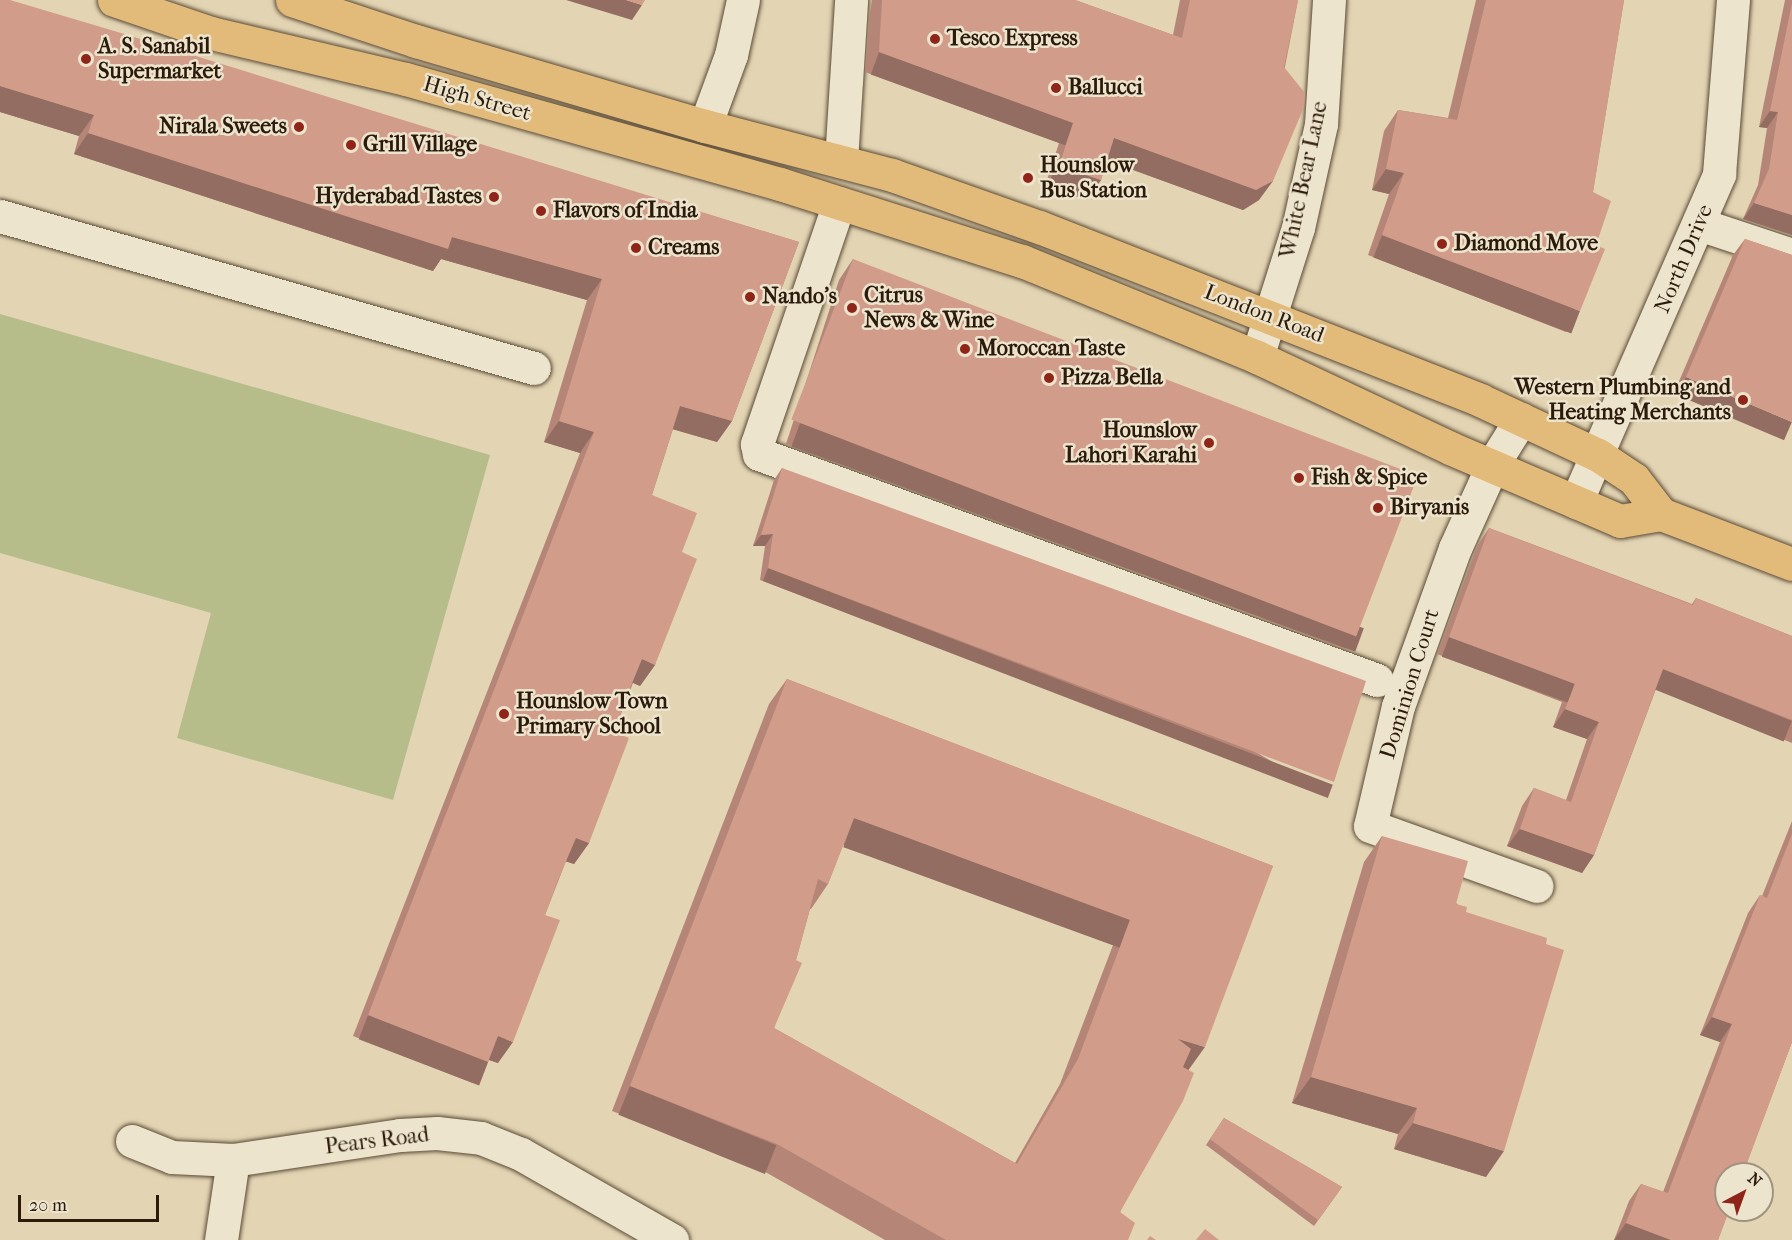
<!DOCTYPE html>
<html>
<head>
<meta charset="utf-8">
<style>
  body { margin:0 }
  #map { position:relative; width:1792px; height:1240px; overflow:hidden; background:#e3d5b4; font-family:"IM FELL French Canon",serif }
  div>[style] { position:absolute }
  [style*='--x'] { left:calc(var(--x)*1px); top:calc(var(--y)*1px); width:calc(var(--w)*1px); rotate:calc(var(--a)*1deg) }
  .green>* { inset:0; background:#b7bc8b }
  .roads { filter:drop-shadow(0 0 2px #5a4a35) drop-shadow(0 0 2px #5a4a35) }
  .minor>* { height:33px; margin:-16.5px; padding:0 16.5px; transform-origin:16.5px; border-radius:16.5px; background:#ede4ce }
  .major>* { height:33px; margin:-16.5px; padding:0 16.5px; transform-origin:16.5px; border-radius:16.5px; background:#e2ba7a }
  .wall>* { inset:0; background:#b58678 }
  .shaded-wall>* { inset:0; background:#936d61; transform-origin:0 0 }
  .building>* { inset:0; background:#d29c8b; transform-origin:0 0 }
  .dots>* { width:16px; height:16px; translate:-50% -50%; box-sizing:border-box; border:3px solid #ede4ce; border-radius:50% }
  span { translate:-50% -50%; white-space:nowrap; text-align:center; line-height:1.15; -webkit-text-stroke:5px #ede4ce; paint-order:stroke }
  .poi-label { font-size:22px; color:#2c1b0b; font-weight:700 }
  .left { translate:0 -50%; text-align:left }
  .right { translate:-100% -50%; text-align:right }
  .street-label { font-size:22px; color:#2c1b0b }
  .north { position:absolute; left:1714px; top:1162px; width:60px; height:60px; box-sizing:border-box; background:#ede4ce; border:2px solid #a09480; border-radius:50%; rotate:41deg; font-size:16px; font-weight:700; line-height:24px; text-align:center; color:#2c1b0b }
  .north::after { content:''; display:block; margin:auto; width:21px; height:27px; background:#8f2418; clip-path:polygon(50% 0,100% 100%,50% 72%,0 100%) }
  .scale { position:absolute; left:18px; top:1195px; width:141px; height:27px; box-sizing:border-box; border:3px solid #2c1b0b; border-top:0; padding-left:8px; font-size:18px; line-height:21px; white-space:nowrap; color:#2c1b0b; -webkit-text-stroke:4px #ede4ce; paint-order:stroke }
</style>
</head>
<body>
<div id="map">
  <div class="green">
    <i style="clip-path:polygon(0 314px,490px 455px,393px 800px,177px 738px,211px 613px,0 553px)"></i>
  </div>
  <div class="roads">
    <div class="minor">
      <i style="--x:705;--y:126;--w:76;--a:-69.9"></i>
      <i style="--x:731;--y:55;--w:56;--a:-77.7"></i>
      <i style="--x:841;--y:161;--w:161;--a:-86.4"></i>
      <i style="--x:839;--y:203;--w:255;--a:108.8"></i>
      <i style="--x:757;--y:444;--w:10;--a:79"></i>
      <i style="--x:759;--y:454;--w:658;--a:20.09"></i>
      <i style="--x:0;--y:216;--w:555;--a:15.89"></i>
      <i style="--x:1699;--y:224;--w:98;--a:18.4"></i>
      <i style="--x:1257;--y:357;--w:135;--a:-72.4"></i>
      <i style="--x:1298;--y:228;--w:107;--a:-77.5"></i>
      <i style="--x:1321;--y:124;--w:124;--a:-86.3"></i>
      <i style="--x:1521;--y:419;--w:53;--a:121.9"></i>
      <i style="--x:1493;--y:464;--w:92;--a:114.3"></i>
      <i style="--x:1455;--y:548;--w:168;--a:109.8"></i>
      <i style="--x:1398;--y:706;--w:123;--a:103.1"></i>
      <i style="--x:1370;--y:826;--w:177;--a:19.8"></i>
      <i style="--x:1576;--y:502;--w:358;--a:-66.4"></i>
      <i style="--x:1719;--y:174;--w:175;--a:-85.4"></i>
      <i style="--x:132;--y:1141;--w:43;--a:21.8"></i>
      <i style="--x:172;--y:1157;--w:61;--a:2.8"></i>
      <i style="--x:233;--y:1160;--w:169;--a:-8.5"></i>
      <i style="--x:400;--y:1135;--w:37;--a:-3"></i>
      <i style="--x:437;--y:1133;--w:44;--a:6.5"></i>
      <i style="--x:481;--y:1138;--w:43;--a:21.8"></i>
      <i style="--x:521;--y:1154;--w:174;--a:29.7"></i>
      <i style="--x:221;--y:1240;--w:81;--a:-81.5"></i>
    </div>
    <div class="major">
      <i style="--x:114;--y:0;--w:102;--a:18.8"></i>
      <i style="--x:211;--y:33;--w:200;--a:13.3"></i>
      <i style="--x:406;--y:79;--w:388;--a:15.7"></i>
      <i style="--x:780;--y:184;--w:254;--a:17.7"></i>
      <i style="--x:1022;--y:261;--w:254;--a:22.2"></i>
      <i style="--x:1257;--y:357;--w:213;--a:25.2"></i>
      <i style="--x:1450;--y:448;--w:185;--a:23.2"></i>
      <i style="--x:1620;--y:521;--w:42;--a:-9.7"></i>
      <i style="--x:1661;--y:514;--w:140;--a:20.9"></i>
      <i style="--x:292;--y:0;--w:131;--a:18.3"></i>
      <i style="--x:416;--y:41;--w:301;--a:16.4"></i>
      <i style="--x:705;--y:126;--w:193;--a:14.7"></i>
      <i style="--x:892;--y:175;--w:156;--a:19.5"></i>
      <i style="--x:1039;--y:227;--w:474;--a:21.4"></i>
      <i style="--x:1480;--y:400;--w:130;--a:25"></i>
      <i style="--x:1598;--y:455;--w:43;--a:33.7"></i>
      <i style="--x:1634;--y:479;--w:44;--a:52.4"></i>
    </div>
  </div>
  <div class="wall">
    <i style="clip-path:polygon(0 0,799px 242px,732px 421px,717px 442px,673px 429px,652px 495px,682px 552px,655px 665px,640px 686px,633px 683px,614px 732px,589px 843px,574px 864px,566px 861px,545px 915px,498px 1063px,489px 1060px,473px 1083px,353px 1036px,580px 453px,544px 442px,587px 300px,441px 259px,433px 271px,74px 154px,79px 136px,0 112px)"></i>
    <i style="clip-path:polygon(872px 0,1075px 0,1173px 35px,1180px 0,1298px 0,1259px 200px,1243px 210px,1107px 160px,1101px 180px,1087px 200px,1045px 186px,1059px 143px,865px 72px,869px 18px)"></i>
    <i style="clip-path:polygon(1476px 0,1624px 0,1593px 192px,1596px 245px,1566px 332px,1368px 255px,1389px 194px,1372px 190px,1384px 131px,1398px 110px,1448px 118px)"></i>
    <i style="clip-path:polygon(1785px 0,1792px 0,1792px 235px,1743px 219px,1758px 185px,1767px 128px,1759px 127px)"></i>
    <i style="clip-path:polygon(1745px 239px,1792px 255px,1674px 393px,1733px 255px)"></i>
    <i style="clip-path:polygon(853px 259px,1348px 650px,786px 444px,839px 280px)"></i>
    <i style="clip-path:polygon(782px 468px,1326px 794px,760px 580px,765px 546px,753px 546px,774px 480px)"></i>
    <i style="clip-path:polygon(1489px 528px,1692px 604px,1696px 598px,1792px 636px,1792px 743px,1656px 689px,1594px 855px,1582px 873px,1507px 846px,1522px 806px,1534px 788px,1566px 800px,1587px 739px,1553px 727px,1562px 702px,1437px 654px,1477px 546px)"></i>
    <i style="clip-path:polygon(evenodd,787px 679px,1273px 866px,1188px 1070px,1120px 1212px,1128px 1240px,885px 1240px,760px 1169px,612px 1111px,769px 704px,787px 679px,843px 845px,1113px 945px,1060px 1084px,1015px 1163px,774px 1028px,796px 960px,810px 909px,811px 909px,828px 884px,843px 845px)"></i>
    <i style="clip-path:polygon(1792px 821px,1792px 1042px,1718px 1240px,1614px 1240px,1629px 1201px,1641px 1184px,1663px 1192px,1720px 1042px,1700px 1035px,1748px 913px,1760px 895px,1762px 896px)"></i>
    <i style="clip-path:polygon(1382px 836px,1466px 912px,1486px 1177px,1394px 1149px,1398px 1134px,1292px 1103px,1364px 862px)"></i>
    <i style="clip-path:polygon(1224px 1118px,1342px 1187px,1314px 1226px,1206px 1145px)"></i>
  </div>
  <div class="shaded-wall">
    <i style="clip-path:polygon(566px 0,626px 0,642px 5px,632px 20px)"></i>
    <i style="left:879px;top:52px;width:207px;height:24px;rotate:20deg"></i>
    <i style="clip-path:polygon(0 86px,94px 115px,79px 136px,0 112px)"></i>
    <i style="clip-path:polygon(1770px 111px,1778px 112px,1767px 128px,1759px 127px)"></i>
    <i style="clip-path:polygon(88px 133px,452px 237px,602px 279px,587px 300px,441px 259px,433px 271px,74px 154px)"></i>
    <i style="clip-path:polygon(1114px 138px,1273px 181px,1259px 200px,1243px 210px,1100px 158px)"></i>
    <i style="clip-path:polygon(1059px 166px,1101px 180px,1087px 200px,1045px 186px)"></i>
    <i style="clip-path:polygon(1386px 169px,1404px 173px,1389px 194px,1372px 190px)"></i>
    <i style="clip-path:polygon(1754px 203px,1792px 215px,1792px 235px,1743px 219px)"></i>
    <i style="left:1382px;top:235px;width:212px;height:24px;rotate:21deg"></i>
    <i style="left:1686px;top:377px;width:115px;height:20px;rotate:23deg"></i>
    <i style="clip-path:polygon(680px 406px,732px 421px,717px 442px,665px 427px)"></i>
    <i style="clip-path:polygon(559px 421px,594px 432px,580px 453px,544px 442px)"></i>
    <i style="left:800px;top:423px;width:600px;height:25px;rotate:20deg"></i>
    <i style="clip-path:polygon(773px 534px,765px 546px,753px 546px,761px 535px)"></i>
    <i style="left:768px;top:568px;width:605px;height:14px;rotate:21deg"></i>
    <i style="left:1449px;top:637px;width:134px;height:21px;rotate:20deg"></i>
    <i style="clip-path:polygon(642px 659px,655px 665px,640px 686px,627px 680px)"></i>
    <i style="left:1663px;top:669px;width:139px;height:22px;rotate:22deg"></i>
    <i style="clip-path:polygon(1565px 709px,1599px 722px,1587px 739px,1553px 727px)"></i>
    <i style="left:854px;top:818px;width:294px;height:31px;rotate:20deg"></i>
    <i style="clip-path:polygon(1520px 829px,1594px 855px,1582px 873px,1507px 846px)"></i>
    <i style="clip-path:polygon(576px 838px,589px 843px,574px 864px,561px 860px)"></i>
    <i style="left:368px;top:1015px;width:129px;height:26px;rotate:21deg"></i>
    <i style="clip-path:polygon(1712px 1017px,1732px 1024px,1720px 1042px,1700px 1035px)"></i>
    <i style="clip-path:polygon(498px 1036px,513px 1042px,498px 1063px,483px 1058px)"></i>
    <i style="clip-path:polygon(1178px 1039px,1205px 1047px,1187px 1072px,1160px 1064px)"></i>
    <i style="clip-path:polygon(1311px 1077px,1417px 1108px,1398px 1134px,1292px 1103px)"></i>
    <i style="left:630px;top:1086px;width:158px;height:31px;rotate:22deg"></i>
    <i style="clip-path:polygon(1413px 1123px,1504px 1151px,1486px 1177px,1394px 1149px)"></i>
    <i style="clip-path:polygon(1626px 1223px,1671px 1240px,1614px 1240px)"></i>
  </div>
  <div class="building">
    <i style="clip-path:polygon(0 0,10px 0,121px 33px,799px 242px,732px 421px,680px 406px,652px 495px,697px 513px,682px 552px,697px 559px,655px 665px,642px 659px,628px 693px,614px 732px,629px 738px,589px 843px,576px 838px,558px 880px,545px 915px,560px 920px,513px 1042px,498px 1036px,488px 1062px,368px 1015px,594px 432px,559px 421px,602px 279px,452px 237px,448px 249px,88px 133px,94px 115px,0 86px)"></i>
    <i style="clip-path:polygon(626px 0,645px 0,642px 5px)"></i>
    <i style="clip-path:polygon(882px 0,1075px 0,1182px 38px,1190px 0,1298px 0,1284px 67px,1305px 93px,1304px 107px,1273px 181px,1256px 190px,1114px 138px,1101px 180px,1059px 166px,1073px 123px,879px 52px)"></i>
    <i style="clip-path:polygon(1486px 0,1624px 0,1593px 192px,1611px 201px,1596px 245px,1605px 249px,1580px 311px,1382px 235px,1404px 173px,1386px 169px,1398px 110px,1457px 120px)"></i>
    <i style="clip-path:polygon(1792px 3px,1792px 215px,1754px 203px,1769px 169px,1778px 112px,1770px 111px)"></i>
    <i style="clip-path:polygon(1745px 239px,1792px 255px,1792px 422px,1686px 377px)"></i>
    <i style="left:853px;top:259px;width:605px;height:172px;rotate:21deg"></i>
    <i style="clip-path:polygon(782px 468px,1366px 681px,1334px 782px,768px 568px,773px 534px,761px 535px)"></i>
    <i style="clip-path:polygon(1489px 528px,1693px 605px,1696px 598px,1792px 636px,1792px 720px,1663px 669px,1594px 855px,1520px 829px,1534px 788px,1571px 802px,1599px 722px,1565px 709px,1575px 684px,1449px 637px)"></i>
    <i style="clip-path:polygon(evenodd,787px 679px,1273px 866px,1205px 1047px,1178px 1039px,1191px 1049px,1183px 1067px,1194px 1073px,1183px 1101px,1120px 1212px,1135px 1223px,1128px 1240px,946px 1240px,777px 1144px,630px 1086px,787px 679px,854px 818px,1130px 920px,1078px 1059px,1017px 1164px,774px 1028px,802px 963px,796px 960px,818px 879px,828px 884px,854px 818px)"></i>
    <i style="clip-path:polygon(1792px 834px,1792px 1042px,1743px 1174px,1726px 1174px,1726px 1210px,1729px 1210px,1718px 1240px,1671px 1240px,1626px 1223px,1641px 1184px,1668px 1193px,1732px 1024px,1712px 1017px,1760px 895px,1767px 898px)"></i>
    <i style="clip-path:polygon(1382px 836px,1468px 861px,1456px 904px,1467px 907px,1466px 912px,1547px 938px,1546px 944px,1564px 950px,1504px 1151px,1413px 1123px,1417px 1108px,1311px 1077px)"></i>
    <i style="clip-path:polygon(1224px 1118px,1342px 1187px,1318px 1220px,1210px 1139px)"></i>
    <i style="clip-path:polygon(1205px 1229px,1219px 1240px,1196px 1240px)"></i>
    <i style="clip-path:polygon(1150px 1236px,1156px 1240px,1147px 1240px)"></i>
  </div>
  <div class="dots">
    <i style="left:935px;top:39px;background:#8f2418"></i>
    <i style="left:86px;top:59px;background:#8f2418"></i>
    <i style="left:1056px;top:88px;background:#8f2418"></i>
    <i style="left:299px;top:127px;background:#8f2418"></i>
    <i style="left:351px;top:145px;background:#8f2418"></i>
    <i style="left:1028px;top:178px;background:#8f2418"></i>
    <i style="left:494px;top:197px;background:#8f2418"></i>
    <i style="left:541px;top:211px;background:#8f2418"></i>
    <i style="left:1442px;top:244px;background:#8f2418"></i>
    <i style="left:636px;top:248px;background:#8f2418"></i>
    <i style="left:750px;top:297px;background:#8f2418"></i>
    <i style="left:852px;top:308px;background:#8f2418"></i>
    <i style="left:965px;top:349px;background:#8f2418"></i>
    <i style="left:1049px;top:378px;background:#8f2418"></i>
    <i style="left:1743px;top:400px;background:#8f2418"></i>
    <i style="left:1209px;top:443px;background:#8f2418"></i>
    <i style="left:1299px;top:478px;background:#8f2418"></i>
    <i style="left:1378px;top:508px;background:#8f2418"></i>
    <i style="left:504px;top:714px;background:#8f2418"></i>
  </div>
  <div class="poi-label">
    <span class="left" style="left:947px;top:39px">Tesco Express</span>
    <span class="left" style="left:98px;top:59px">A. S. Sanabil<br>Supermarket</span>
    <span class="left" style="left:1068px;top:88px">Ballucci</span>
    <span class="right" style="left:287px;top:127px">Nirala Sweets</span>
    <span class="left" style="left:363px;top:145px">Grill Village</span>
    <span class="left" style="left:1040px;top:178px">Hounslow<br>Bus Station</span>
    <span class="right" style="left:482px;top:197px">Hyderabad Tastes</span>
    <span class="left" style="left:553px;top:211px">Flavors of India</span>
    <span class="left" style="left:1454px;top:244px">Diamond Move</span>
    <span class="left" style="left:648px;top:248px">Creams</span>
    <span class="left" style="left:864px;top:308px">Citrus<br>News &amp; Wine</span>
    <span class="left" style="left:762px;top:297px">Nando's</span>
    <span class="left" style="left:977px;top:349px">Moroccan Taste</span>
    <span class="left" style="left:1061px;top:378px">Pizza Bella</span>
    <span class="right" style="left:1731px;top:400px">Western Plumbing and<br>Heating Merchants</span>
    <span class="right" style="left:1197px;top:443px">Hounslow<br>Lahori Karahi</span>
    <span class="left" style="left:1311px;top:478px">Fish &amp; Spice</span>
    <span class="left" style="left:1390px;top:508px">Biryanis</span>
    <span class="left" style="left:516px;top:714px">Hounslow Town<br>Primary School</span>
  </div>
  <div class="street-label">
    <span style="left:477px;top:99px;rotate:16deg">High Street</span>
    <span style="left:1304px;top:180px;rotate:-78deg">White Bear Lane</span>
    <span style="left:1684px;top:259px;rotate:-67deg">North Drive</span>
    <span style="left:1264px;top:314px;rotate:21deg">London Road</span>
    <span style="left:1410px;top:684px;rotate:-73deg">Dominion Court</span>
    <span style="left:377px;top:1141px;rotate:-7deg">Pears Road</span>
  </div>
  <div class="north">N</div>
  <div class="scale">20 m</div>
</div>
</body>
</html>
